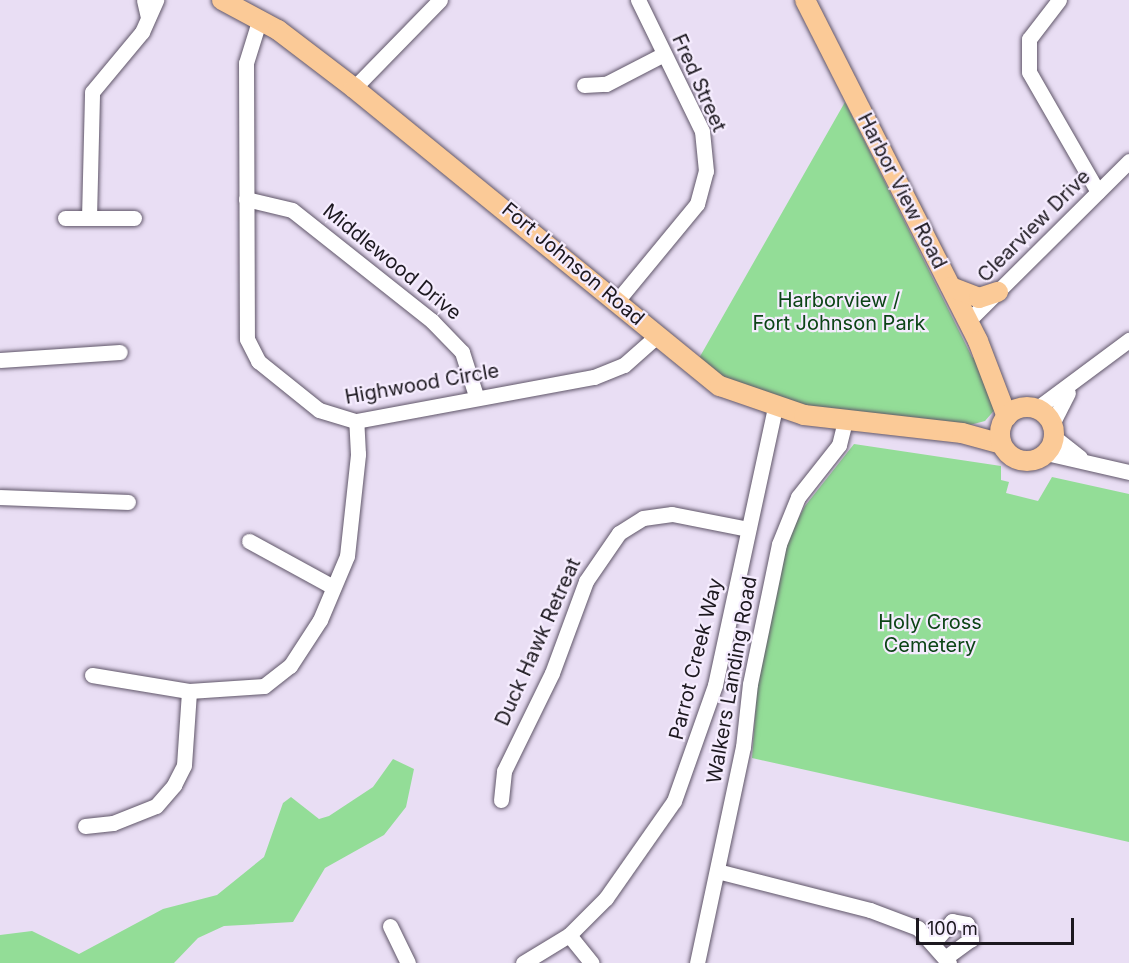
<!DOCTYPE html>
<html>
<head>
<meta charset="utf-8">
<style>
  body { margin:0 }
  #map { position:relative; width:1129px; height:963px; overflow:hidden; background:#e9def4; font-family:Inter,sans-serif }
  div>[style] { position:absolute }
  [style*='--x'] { left:calc(var(--x)*1px); top:calc(var(--y)*1px); width:calc(var(--w)*1px); rotate:calc(var(--a)*1deg) }
  .green>* { inset:0; background:#93dd97 }
  .roads { filter:drop-shadow(0 0 2px #605669) drop-shadow(0 0 2px #605669) }
  .minor>* { height:15px; margin:-7.5px; padding:0 7.5px; transform-origin:7.5px; border-radius:7.5px; background:#fff }
  .major>* { height:20px; margin:-10px; padding:0 10px; transform-origin:10px; border-radius:10px; background:#fbca97 }
  .major>.ring { margin:-10px; padding:0; box-sizing:content-box; background:none; border:20px solid #fbca97; border-radius:50% }
  span { translate:-50% -50%; white-space:nowrap; text-align:center; line-height:1.15; -webkit-text-stroke:4.5px #f5ecfe; paint-order:stroke }
  .street-label { font-size:20px; color:#1c181f }
  .park-label { font-size:20px; color:#0c4416 }
  .scale { position:absolute; left:916px; top:918px; width:158px; height:27px; box-sizing:border-box; border:3px solid #1c181f; border-top:0; padding-left:8px; font-size:18px; line-height:21px; white-space:nowrap; color:#1c181f; -webkit-text-stroke:4px #f5ecfe; paint-order:stroke }
</style>
</head>
<body>
<div id="map">
  <div class="green">
    <i style="clip-path:polygon(845px 102px,972px 357px,980px 361px,997px 407px,985px 421px,966px 426px,806px 408px,721px 377px,698px 360px)"></i>
    <i style="clip-path:polygon(854px 444px,1001px 466px,1001px 480px,1009px 482px,1006px 493px,1038px 501px,1052px 477px,1129px 494px,1129px 842px,752px 758px,758px 675px,788px 538px,805px 506px)"></i>
    <i style="clip-path:polygon(393px 759px,414px 769px,406px 807px,384px 835px,325px 868px,293px 922px,224px 926px,198px 938px,174px 963px,0 963px,0 935px,32px 931px,79px 954px,163px 909px,217px 895px,264px 857px,283px 803px,291px 797px,319px 819px,329px 816px,373px 787px)"></i>
  </div>
  <div class="roads">
    <div class="minor">
      <i style="--x:144;--y:0;--w:18;--a:77"></i>
      <i style="--x:1059;--y:0;--w:49;--a:127.6"></i>
      <i style="--x:1029;--y:39;--w:33;--a:90"></i>
      <i style="--x:1029;--y:72;--w:138;--a:60.1"></i>
      <i style="--x:260;--y:18;--w:47;--a:107.3"></i>
      <i style="--x:246;--y:63;--w:276;--a:89.8"></i>
      <i style="--x:247;--y:339;--w:25;--a:63"></i>
      <i style="--x:258;--y:361;--w:78;--a:38.8"></i>
      <i style="--x:319;--y:410;--w:39;--a:17"></i>
      <i style="--x:356;--y:421;--w:242;--a:-10.5"></i>
      <i style="--x:594;--y:377;--w:32;--a:-22"></i>
      <i style="--x:624;--y:365;--w:45;--a:-41.4"></i>
      <i style="--x:584;--y:85;--w:22;--a:-3"></i>
      <i style="--x:606;--y:84;--w:65;--a:-27.3"></i>
      <i style="--x:354;--y:88;--w:123;--a:-45.7"></i>
      <i style="--x:246;--y:199;--w:47;--a:13.4"></i>
      <i style="--x:292;--y:210;--w:179;--a:38.4"></i>
      <i style="--x:432;--y:321;--w:43;--a:45.9"></i>
      <i style="--x:462;--y:352;--w:46;--a:72.3"></i>
      <i style="--x:65;--y:218;--w:69;--a:0"></i>
      <i style="--x:89;--y:218;--w:126;--a:-88.6"></i>
      <i style="--x:92;--y:92;--w:78;--a:-50.2"></i>
      <i style="--x:142;--y:32;--w:35;--a:-66"></i>
      <i style="--x:617;--y:301;--w:126;--a:-50.5"></i>
      <i style="--x:697;--y:204;--w:34;--a:-75"></i>
      <i style="--x:706;--y:171;--w:40;--a:-95.7"></i>
      <i style="--x:702;--y:131;--w:146;--a:-116"></i>
      <i style="--x:968;--y:321;--w:227;--a:-44.8"></i>
      <i style="--x:0;--y:360;--w:120;--a:-3.8"></i>
      <i style="--x:1036;--y:409;--w:116;--a:-36.6"></i>
      <i style="--x:1052;--y:424;--w:35;--a:-63"></i>
      <i style="--x:1054;--y:437;--w:33;--a:38"></i>
      <i style="--x:1046;--y:453;--w:85;--a:12.9"></i>
      <i style="--x:0;--y:497;--w:128;--a:2.2"></i>
      <i style="--x:249;--y:541;--w:96;--a:28.7"></i>
      <i style="--x:92;--y:675;--w:98;--a:9.4"></i>
      <i style="--x:189;--y:691;--w:75;--a:-3.8"></i>
      <i style="--x:264;--y:686;--w:33;--a:-38"></i>
      <i style="--x:290;--y:666;--w:55;--a:-56.9"></i>
      <i style="--x:320;--y:620;--w:69;--a:-67.1"></i>
      <i style="--x:347;--y:556;--w:103;--a:-83.8"></i>
      <i style="--x:358;--y:454;--w:33;--a:-93"></i>
      <i style="--x:501;--y:800;--w:29;--a:-84"></i>
      <i style="--x:504;--y:771;--w:109;--a:-63.9"></i>
      <i style="--x:552;--y:673;--w:98;--a:-69.7"></i>
      <i style="--x:586;--y:581;--w:58;--a:-55.5"></i>
      <i style="--x:619;--y:533;--w:28;--a:-32"></i>
      <i style="--x:643;--y:518;--w:29;--a:-8"></i>
      <i style="--x:672;--y:514;--w:77;--a:11.2"></i>
      <i style="--x:85;--y:826;--w:28;--a:-6"></i>
      <i style="--x:113;--y:823;--w:46;--a:-21.6"></i>
      <i style="--x:156;--y:806;--w:28;--a:-49"></i>
      <i style="--x:174;--y:785;--w:22;--a:-63"></i>
      <i style="--x:184;--y:765;--w:74;--a:-86.1"></i>
      <i style="--x:717;--y:871;--w:158;--a:14.3"></i>
      <i style="--x:870;--y:910;--w:51;--a:20.6"></i>
      <i style="--x:918;--y:928;--w:47;--a:48.5"></i>
      <i style="--x:390;--y:926;--w:41;--a:64.1"></i>
      <i style="--x:569;--y:935;--w:36;--a:51"></i>
      <i style="--x:933;--y:943;--w:29;--a:-49"></i>
      <i style="--x:952;--y:921;--w:15;--a:11"></i>
      <i style="--x:967;--y:924;--w:16;--a:75"></i>
      <i style="--x:971;--y:939;--w:32;--a:144"></i>
      <i style="--x:523;--y:963;--w:54;--a:-31.3"></i>
      <i style="--x:569;--y:935;--w:52;--a:-45"></i>
      <i style="--x:606;--y:898;--w:118;--a:-55"></i>
      <i style="--x:674;--y:801;--w:123;--a:-70.5"></i>
      <i style="--x:715;--y:685;--w:283;--a:-77.8"></i>
      <i style="--x:697;--y:963;--w:221;--a:-78"></i>
      <i style="--x:743;--y:747;--w:63;--a:-83.7"></i>
      <i style="--x:750;--y:684;--w:143;--a:-78.3"></i>
      <i style="--x:779;--y:544;--w:51;--a:-68"></i>
      <i style="--x:798;--y:497;--w:66;--a:-51.7"></i>
      <i style="--x:839;--y:445;--w:25;--a:-76"></i>
    </div>
    <div class="major">
      <i style="--x:222;--y:0;--w:64;--a:28.2"></i>
      <i style="--x:278;--y:30;--w:96;--a:37.3"></i>
      <i style="--x:354;--y:88;--w:472;--a:39.2"></i>
      <i style="--x:720;--y:386;--w:89;--a:19"></i>
      <i style="--x:804;--y:415;--w:159;--a:6.5"></i>
      <i style="--x:962;--y:433;--w:41;--a:15.4"></i>
      <i style="--x:805;--y:0;--w:382;--a:63.1"></i>
      <i style="--x:978;--y:341;--w:81;--a:69.1"></i>
      <i style="--x:951;--y:287;--w:30;--a:21"></i>
      <i style="--x:979;--y:298;--w:20;--a:-18"></i>
      <i class="ring" style="left:1000px;top:407px;width:34px;height:34px"></i>
    </div>
  </div>
  <div class="street-label">
    <span style="left:699px;top:83px;rotate:66deg">Fred Street</span>
    <span style="left:902px;top:191px;rotate:63deg">Harbor View Road</span>
    <span style="left:1034px;top:226px;rotate:-45deg">Clearview Drive</span>
    <span style="left:392px;top:262px;rotate:39deg">Middlewood Drive</span>
    <span style="left:573px;top:264px;rotate:40deg">Fort Johnson Road</span>
    <span style="left:422px;top:384px;rotate:-10deg">Highwood Circle</span>
    <span style="left:538px;top:642px;rotate:-66deg">Duck Hawk Retreat</span>
    <span style="left:696px;top:659px;rotate:-76deg">Parrot Creek Way</span>
    <span style="left:732px;top:680px;rotate:-80deg">Walkers Landing Road</span>
  </div>
  <div class="park-label">
    <span style="left:839px;top:312px">Harborview /<br>Fort Johnson Park</span>
    <span style="left:930px;top:634px">Holy Cross<br>Cemetery</span>
  </div>
  <div class="scale">100 m</div>
</div>
</body>
</html>
